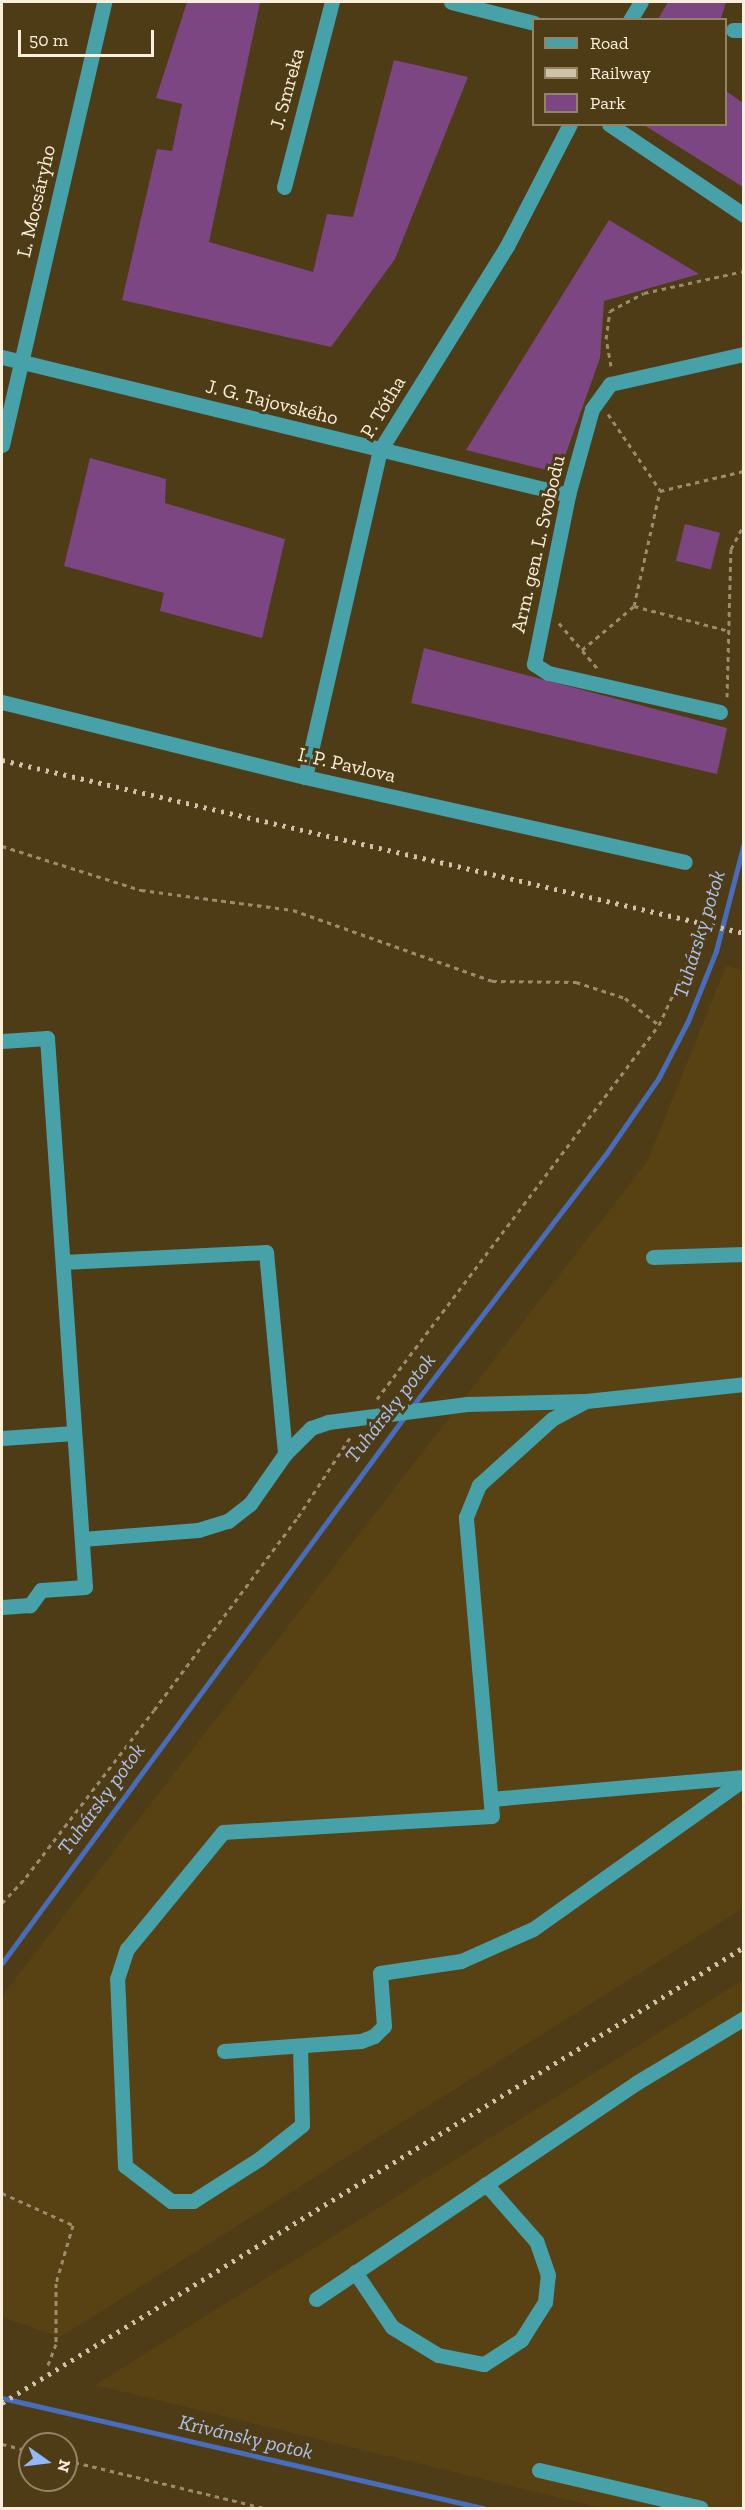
<!DOCTYPE html>
<html>
<head>
<meta charset="utf-8">
<style>
  body { margin:0 }
  #map { position:relative; width:745px; height:2510px; overflow:hidden; background:#4e3c17; font-family:"Zilla Slab",serif }
  div>[style] { position:absolute }
  [style*='--x'] { left:calc(var(--x)*1px); top:calc(var(--y)*1px); width:calc(var(--w)*1px); rotate:calc(var(--a)*1deg) }
  .built>* { inset:0; background:#584214 }
  .green>* { inset:0; background:#7b4681; transform-origin:0 0 }
  .stream>* { height:5px; margin:-2.5px; padding:0 2.5px; transform-origin:2.5px; border-radius:2.5px; background:#476dbc }
  .path>* { height:3px; margin-top:-1.5px; transform-origin:0; background:repeating-linear-gradient(90deg,#9b8c6e 0 4.5px,transparent 0 9px) }
  .minor>* { height:15px; margin:-7.5px; padding:0 7.5px; transform-origin:7.5px; border-radius:7.5px; background:#47a1a9 }
  .rail>* { height:4.5px; margin-top:-2.25px; transform-origin:0; background:repeating-linear-gradient(90deg,#cec2a8 0 3px,transparent 0 9px) }
  span { translate:-50% -50%; white-space:nowrap; text-align:center; line-height:1.15; -webkit-text-stroke:6px #4e3c17; paint-order:stroke }
  .street-label { font-size:20px; color:#faefda }
  .water-label { font-size:21px; color:#acc2ec; font-style:italic }
  .frame { position:absolute; inset:0; border:3px solid #faefda; pointer-events:none }
  .legend { position:absolute; left:532px; top:18px; width:195px; height:108px; box-sizing:border-box; background:#4e3c17; border:2px solid #938465; margin:0; padding:8px 10px; list-style:none; font-size:18px; color:#faefda }
  .legend li { display:flex; align-items:center; gap:12px; height:30px }
  .legend b { width:30px; border:2px solid #938465 }
  .north { position:absolute; left:18px; top:2432px; width:60px; height:60px; box-sizing:border-box; background:#4e3c17; border:2px solid #938465; border-radius:50%; rotate:104deg; font-size:16px; font-weight:700; line-height:24px; text-align:center; color:#faefda }
  .north::after { content:''; display:block; margin:auto; width:21px; height:27px; background:#93b7fd; clip-path:polygon(50% 0,100% 100%,50% 72%,0 100%) }
  .scale { position:absolute; left:18px; top:30px; width:136px; height:27px; box-sizing:border-box; border:3px solid #faefda; border-top:0; padding-left:8px; font-size:18px; line-height:21px; white-space:nowrap; color:#faefda; -webkit-text-stroke:4px #4e3c17; paint-order:stroke }
</style>
</head>
<body>
<div id="map">
  <div class="built">
    <i style="clip-path:polygon(726px 966px,743px 970px,743px 1908px,60px 2337px,2px 2317px,2px 1996px,647px 1162px)"></i>
    <i style="clip-path:polygon(743px 1980px,743px 2508px,602px 2508px,95px 2385px)"></i>
  </div>
  <div class="green">
    <i style="clip-path:polygon(187px 2px,260px 3px,209px 242px,313px 272px,327px 214px,353px 217px,394px 60px,468px 77px,395px 259px,331px 347px,122px 300px,157px 149px,172px 151px,182px 104px,156px 98px)"></i>
    <i style="clip-path:polygon(668px 2px,726px 2px,721px 19px,658px 19px)"></i>
    <i style="clip-path:polygon(726px 91px,743px 103px,743px 187px,644px 125px,726px 124px)"></i>
    <i style="clip-path:polygon(609px 220px,699px 274px,604px 301px,600px 358px,559px 473px,466px 450px)"></i>
    <i style="clip-path:polygon(90px 458px,166px 479px,165px 503px,285px 539px,262px 638px,160px 611px,164px 593px,64px 566px)"></i>
    <i style="left:685px;top:524px;width:36px;height:38px;rotate:14deg"></i>
    <i style="clip-path:polygon(424px 648px,727px 728px,717px 774px,411px 703px)"></i>
  </div>
  <div class="stream">
    <i style="--x:411;--y:1408;--w:320;--a:-52.5"></i>
    <i style="--x:606;--y:1154;--w:91;--a:-55.3"></i>
    <i style="--x:658;--y:1079;--w:65;--a:-62.7"></i>
    <i style="--x:688;--y:1021;--w:75;--a:-68.2"></i>
    <i style="--x:716;--y:951;--w:112;--a:-75.5"></i>
    <i style="--x:2;--y:1963;--w:679;--a:-53.62"></i>
    <i style="--x:2;--y:2398;--w:494;--a:12.9"></i>
  </div>
  <div class="path">
    <i style="--x:611;--y:366;--w:27;--a:-100"></i>
    <i style="--x:606;--y:339;--w:28;--a:-82"></i>
    <i style="--x:610;--y:311;--w:38;--a:-28"></i>
    <i style="--x:644;--y:293;--w:102;--a:-12.4"></i>
    <i style="--x:608;--y:414;--w:92;--a:55.6"></i>
    <i style="--x:634;--y:606;--w:118;--a:-77.3"></i>
    <i style="--x:660;--y:491;--w:86;--a:-13.4"></i>
    <i style="--x:559;--y:623;--w:59;--a:49.8"></i>
    <i style="--x:582;--y:650;--w:68;--a:-40.2"></i>
    <i style="--x:634;--y:606;--w:98;--a:14.7"></i>
    <i style="--x:727;--y:697;--w:148;--a:-88.5"></i>
    <i style="--x:731;--y:549;--w:27;--a:-62"></i>
    <i style="--x:2;--y:846;--w:146;--a:17.6"></i>
    <i style="--x:141;--y:890;--w:153;--a:7.5"></i>
    <i style="--x:293;--y:910;--w:211;--a:19.6"></i>
    <i style="--x:492;--y:981;--w:84;--a:0.7"></i>
    <i style="--x:576;--y:982;--w:52;--a:18.1"></i>
    <i style="--x:625;--y:998;--w:43;--a:38.5"></i>
    <i style="--x:377;--y:1399;--w:468;--a:-53"></i>
    <i style="--x:659;--y:1025;--w:94;--a:-65.4"></i>
    <i style="--x:2;--y:1903;--w:35;--a:-47"></i>
    <i style="--x:26;--y:1877;--w:210;--a:-52.5"></i>
    <i style="--x:154;--y:1710;--w:241;--a:-53.3"></i>
    <i style="--x:298;--y:1517;--w:97;--a:-56.8"></i>
    <i style="--x:2;--y:2193;--w:78;--a:24.3"></i>
    <i style="--x:73;--y:2225;--w:60;--a:106.3"></i>
    <i style="--x:56;--y:2283;--w:61;--a:90"></i>
    <i style="--x:56;--y:2344;--w:26;--a:111"></i>
    <i style="--x:2;--y:2444;--w:29;--a:14"></i>
    <i style="--x:66;--y:2460;--w:205;--a:13.6"></i>
  </div>
  <div class="minor">
    <i style="--x:451;--y:2;--w:86;--a:14.2"></i>
    <i style="--x:630;--y:20;--w:21;--a:-59"></i>
    <i style="--x:733;--y:30;--w:11;--a:0"></i>
    <i style="--x:609;--y:124;--w:163;--a:34"></i>
    <i style="--x:284;--y:187;--w:191;--a:-75.5"></i>
    <i style="--x:2;--y:357;--w:583;--a:13.7"></i>
    <i style="--x:2;--y:445;--w:455;--a:-77"></i>
    <i style="--x:2;--y:702;--w:312;--a:13.9"></i>
    <i style="--x:305;--y:777;--w:389;--a:12.6"></i>
    <i style="--x:720;--y:712;--w:176;--a:-167.2"></i>
    <i style="--x:548;--y:673;--w:17;--a:-147"></i>
    <i style="--x:534;--y:664;--w:172;--a:-78.6"></i>
    <i style="--x:568;--y:495;--w:89;--a:-74.4"></i>
    <i style="--x:592;--y:409;--w:31;--a:-54"></i>
    <i style="--x:610;--y:384;--w:137;--a:-12.6"></i>
    <i style="--x:305;--y:777;--w:335;--a:-77.1"></i>
    <i style="--x:380;--y:450;--w:240;--a:-58.1"></i>
    <i style="--x:507;--y:246;--w:137;--a:-62.7"></i>
    <i style="--x:2;--y:1041;--w:45;--a:-3.8"></i>
    <i style="--x:47;--y:1038;--w:550;--a:86.04"></i>
    <i style="--x:85;--y:1587;--w:44;--a:176.1"></i>
    <i style="--x:41;--y:1590;--w:19;--a:126"></i>
    <i style="--x:30;--y:1605;--w:28;--a:176"></i>
    <i style="--x:653;--y:1257;--w:91;--a:-1.9"></i>
    <i style="--x:63;--y:1262;--w:203;--a:-2.8"></i>
    <i style="--x:266;--y:1252;--w:203;--a:84.6"></i>
    <i style="--x:2;--y:1438;--w:72;--a:-4"></i>
    <i style="--x:82;--y:1539;--w:116;--a:-4.4"></i>
    <i style="--x:198;--y:1530;--w:31;--a:-17"></i>
    <i style="--x:228;--y:1521;--w:28;--a:-38"></i>
    <i style="--x:250;--y:1504;--w:61;--a:-55"></i>
    <i style="--x:285;--y:1454;--w:37;--a:-45"></i>
    <i style="--x:311;--y:1428;--w:18;--a:-19"></i>
    <i style="--x:328;--y:1422;--w:140;--a:-7.4"></i>
    <i style="--x:467;--y:1404;--w:116;--a:-1.5"></i>
    <i style="--x:491;--y:1799;--w:254;--a:-5"></i>
    <i style="--x:300;--y:2046;--w:79;--a:88.5"></i>
    <i style="--x:302;--y:2125;--w:55;--a:141.7"></i>
    <i style="--x:259;--y:2159;--w:78;--a:147.5"></i>
    <i style="--x:193;--y:2201;--w:22;--a:180"></i>
    <i style="--x:171;--y:2201;--w:58;--a:-142.7"></i>
    <i style="--x:125;--y:2166;--w:187;--a:-92.4"></i>
    <i style="--x:117;--y:1979;--w:32;--a:-72"></i>
    <i style="--x:127;--y:1949;--w:151;--a:-50.6"></i>
    <i style="--x:223;--y:1832;--w:269;--a:-3.4"></i>
    <i style="--x:492;--y:1816;--w:300;--a:-95"></i>
    <i style="--x:466;--y:1517;--w:35;--a:-68"></i>
    <i style="--x:479;--y:1485;--w:98;--a:-42.1"></i>
    <i style="--x:552;--y:1419;--w:38;--a:-28"></i>
    <i style="--x:586;--y:1401;--w:159;--a:-6.1"></i>
    <i style="--x:224;--y:2051;--w:137;--a:-4.2"></i>
    <i style="--x:361;--y:2041;--w:14;--a:-21"></i>
    <i style="--x:374;--y:2036;--w:14;--a:-45"></i>
    <i style="--x:384;--y:2026;--w:53;--a:-94.3"></i>
    <i style="--x:380;--y:1973;--w:82;--a:-8.4"></i>
    <i style="--x:461;--y:1961;--w:79;--a:-24"></i>
    <i style="--x:533;--y:1929;--w:259;--a:-35.4"></i>
    <i style="--x:355;--y:2272;--w:66;--a:56.1"></i>
    <i style="--x:392;--y:2327;--w:54;--a:31.3"></i>
    <i style="--x:438;--y:2355;--w:47;--a:11.1"></i>
    <i style="--x:484;--y:2364;--w:44;--a:-33"></i>
    <i style="--x:521;--y:2340;--w:45;--a:-57.7"></i>
    <i style="--x:545;--y:2302;--w:27;--a:-84"></i>
    <i style="--x:548;--y:2275;--w:36;--a:-109"></i>
    <i style="--x:536;--y:2241;--w:76;--a:-131.3"></i>
    <i style="--x:316;--y:2299;--w:386;--a:-34"></i>
    <i style="--x:636;--y:2083;--w:126;--a:-31"></i>
    <i style="--x:539;--y:2470;--w:166;--a:13.2"></i>
  </div>
  <div class="rail">
    <i style="--x:2;--y:760;--w:762;--a:13.12"></i>
    <i style="--x:2;--y:2403;--w:871;--a:-31.57"></i>
  </div>
  <div class="street-label">
    <span style="left:287px;top:89px;rotate:-75deg">J. Smreka</span>
    <span style="left:36px;top:201px;rotate:-77deg">L. Mocsáryho</span>
    <span style="left:272px;top:402px;rotate:14deg">J. G. Tajovského</span>
    <span style="left:383px;top:407px;rotate:-59deg">P. Tótha</span>
    <span style="left:538px;top:544px;rotate:-77deg">Arm. gen. L. Svobodu</span>
    <span style="left:347px;top:765px;rotate:13deg">I. P. Pavlova</span>
  </div>
  <div class="water-label">
    <span style="left:699px;top:934px;rotate:-73deg">Tuhársky potok</span>
    <span style="left:390px;top:1408px;rotate:-52deg">Tuhársky potok</span>
    <span style="left:101px;top:1799px;rotate:-54deg">Tuhársky potok</span>
    <span style="left:246px;top:2437px;rotate:13deg">Krivánsky potok</span>
  </div>
  <div class="frame"></div>
  <ul class="legend">
  <li><b style="height:8px;background:#47a1a9"></b>Road</li>
  <li><b style="height:8px;background:#cec2a8"></b>Railway</li>
  <li><b style="height:16px;background:#7b4681"></b>Park</li>
  </ul>
  <div class="north">N</div>
  <div class="scale">50 m</div>
</div>
</body>
</html>
